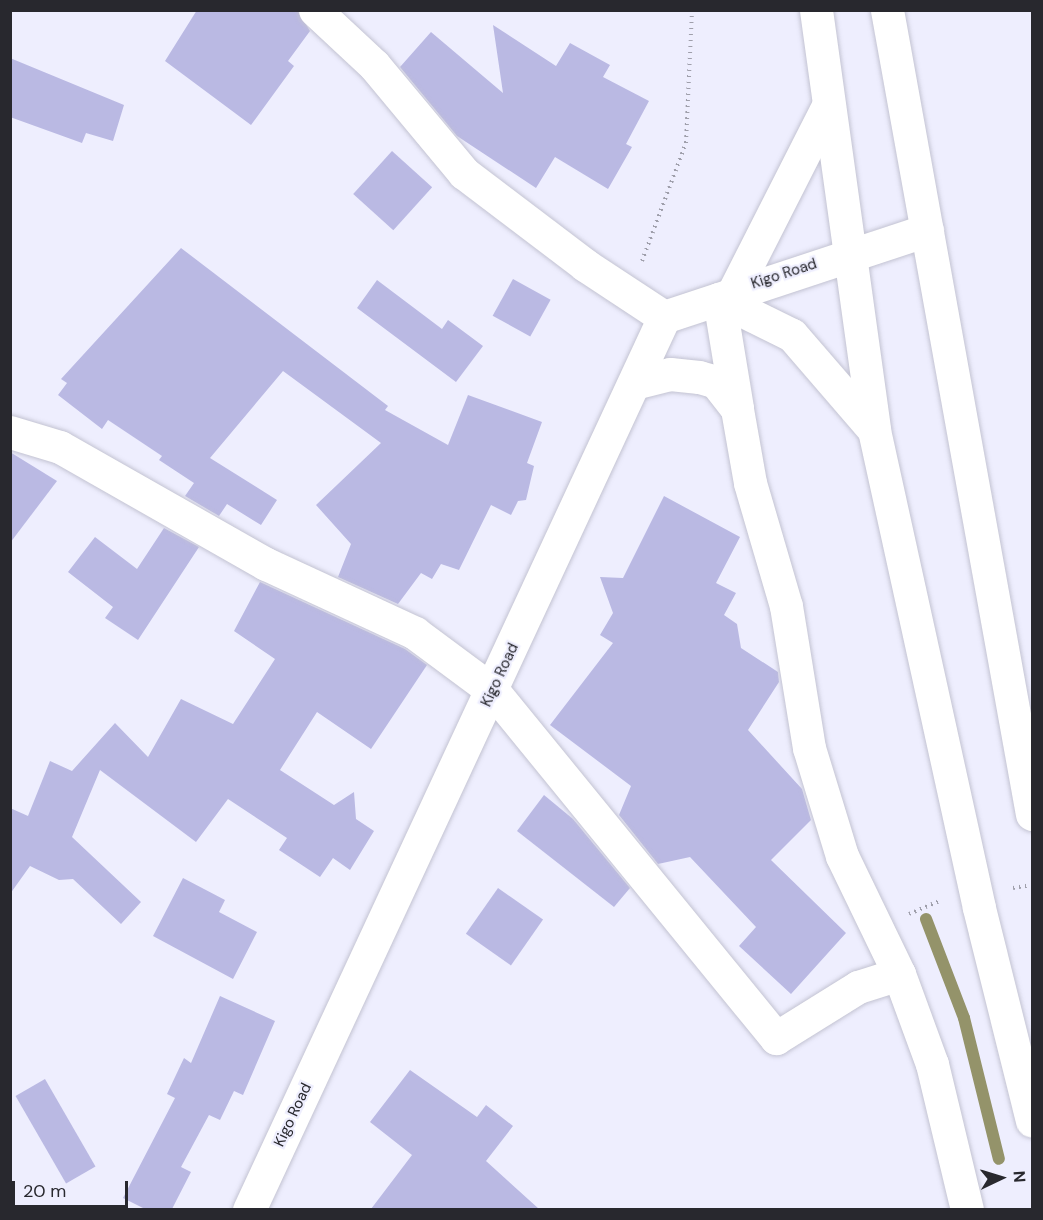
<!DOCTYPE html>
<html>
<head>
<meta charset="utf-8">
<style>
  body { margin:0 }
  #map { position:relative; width:1043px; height:1220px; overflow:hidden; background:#eeeefe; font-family:"DM Sans",sans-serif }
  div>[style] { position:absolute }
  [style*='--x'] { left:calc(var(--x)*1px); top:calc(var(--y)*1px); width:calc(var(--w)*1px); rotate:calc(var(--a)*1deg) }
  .stream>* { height:12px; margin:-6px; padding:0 6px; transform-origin:6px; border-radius:6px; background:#94936a }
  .building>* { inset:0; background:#bab9e3; transform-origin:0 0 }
  .path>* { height:4px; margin-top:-2px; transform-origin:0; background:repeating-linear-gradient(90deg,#9f9fab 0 1.5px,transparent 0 6px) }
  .roads { filter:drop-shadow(0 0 2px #c3c3d2) drop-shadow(0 0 2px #c3c3d2) }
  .minor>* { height:33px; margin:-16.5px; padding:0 16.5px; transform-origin:16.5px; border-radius:16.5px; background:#fff }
  .highway>* { height:33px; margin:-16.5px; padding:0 16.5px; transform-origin:16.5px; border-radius:16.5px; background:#fff }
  span { translate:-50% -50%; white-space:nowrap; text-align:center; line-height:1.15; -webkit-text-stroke:4.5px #eeeefe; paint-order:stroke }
  .street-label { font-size:15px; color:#28282e }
  .frame { position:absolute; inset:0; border:12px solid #28282e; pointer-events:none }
  .north { position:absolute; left:971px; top:1148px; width:60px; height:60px; -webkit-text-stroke:4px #eeeefe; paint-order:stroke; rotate:86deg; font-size:16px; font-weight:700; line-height:24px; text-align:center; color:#28282e }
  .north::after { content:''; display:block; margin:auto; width:21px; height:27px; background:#28282e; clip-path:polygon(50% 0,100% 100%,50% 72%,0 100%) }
  .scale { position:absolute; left:12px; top:1181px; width:116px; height:27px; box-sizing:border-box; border:3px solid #28282e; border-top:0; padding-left:8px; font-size:18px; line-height:21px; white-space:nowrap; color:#28282e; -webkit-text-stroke:4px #eeeefe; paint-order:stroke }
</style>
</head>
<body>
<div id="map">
  <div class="stream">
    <i style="--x:926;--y:919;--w:106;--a:69"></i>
    <i style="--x:964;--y:1018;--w:145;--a:76.1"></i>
  </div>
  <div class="building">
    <i style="clip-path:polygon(197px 10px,297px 10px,310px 31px,288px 61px,294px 66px,251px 125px,165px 61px)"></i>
    <i style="clip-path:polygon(493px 25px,556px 66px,570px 43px,610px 65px,603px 77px,649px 101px,626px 144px,632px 147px,608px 189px,555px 157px,536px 188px,457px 136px,400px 67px,431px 32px,503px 93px)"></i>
    <i style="clip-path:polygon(10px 58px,124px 105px,113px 141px,86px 133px,82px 143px,10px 117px)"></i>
    <i style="left:392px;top:151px;width:54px;height:58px;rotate:42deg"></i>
    <i style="clip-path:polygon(181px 248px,388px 406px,385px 410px,448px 445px,468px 395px,542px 422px,527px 463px,534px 466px,526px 500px,518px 501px,511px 515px,491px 505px,459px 570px,441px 564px,432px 579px,421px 573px,398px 604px,338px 577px,351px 544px,316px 505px,381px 443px,283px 371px,210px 458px,277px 500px,261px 525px,227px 504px,219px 516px,185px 496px,194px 483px,159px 460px,162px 456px,108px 420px,102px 429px,58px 395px,67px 383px,61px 379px)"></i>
    <i style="left:513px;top:279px;width:43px;height:42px;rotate:29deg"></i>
    <i style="clip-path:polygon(377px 280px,442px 329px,448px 320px,483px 346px,456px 382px,357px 308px)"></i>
    <i style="clip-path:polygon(10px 452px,57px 481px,10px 543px)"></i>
    <i style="clip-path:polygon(664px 496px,740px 537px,716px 583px,736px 593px,724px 615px,737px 624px,741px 648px,778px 672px,779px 682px,748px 730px,802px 789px,811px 820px,771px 860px,846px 933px,791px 994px,739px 946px,756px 927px,690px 857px,658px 864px,619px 815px,631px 786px,550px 725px,613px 643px,600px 635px,613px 613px,600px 577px,623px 578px)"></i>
    <i style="clip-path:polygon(164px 528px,199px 547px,138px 640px,105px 618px,113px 607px,68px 572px,95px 537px,137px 569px)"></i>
    <i style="clip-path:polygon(260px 582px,405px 649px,427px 665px,371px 749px,317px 712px,280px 770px,334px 805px,354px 792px,356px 819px,374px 831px,350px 870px,333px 858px,320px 877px,279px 850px,287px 838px,228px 799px,196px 842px,100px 770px,72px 837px,141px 902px,121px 924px,73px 879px,59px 880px,30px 866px,10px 894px,10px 808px,28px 816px,50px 761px,72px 771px,115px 723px,148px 757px,181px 699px,233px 724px,275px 659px,234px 631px)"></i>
    <i style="clip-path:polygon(544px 795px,573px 819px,630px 888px,614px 907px,517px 831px)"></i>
    <i style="clip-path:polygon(183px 878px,225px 900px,219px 912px,257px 932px,233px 979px,153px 936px)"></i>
    <i style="left:498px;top:888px;width:55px;height:56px;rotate:35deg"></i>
    <i style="clip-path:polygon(220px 996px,275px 1021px,243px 1095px,234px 1091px,220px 1120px,209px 1115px,181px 1167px,191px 1172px,172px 1209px,145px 1209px,123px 1198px,175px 1098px,167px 1094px,184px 1058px,191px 1063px)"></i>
    <i style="clip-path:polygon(410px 1070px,477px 1117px,486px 1105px,513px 1126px,486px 1161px,539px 1209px,371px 1209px,412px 1155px,370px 1122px)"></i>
    <i style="left:45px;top:1079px;width:101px;height:34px;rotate:60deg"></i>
  </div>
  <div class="path">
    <i style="--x:642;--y:261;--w:126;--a:-69.6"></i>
    <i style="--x:686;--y:143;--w:133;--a:-87.4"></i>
    <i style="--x:1013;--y:888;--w:19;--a:-9"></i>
    <i style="--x:909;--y:914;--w:34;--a:-23"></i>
  </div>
  <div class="roads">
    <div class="minor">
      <i style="--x:315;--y:10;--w:81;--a:43"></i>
      <i style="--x:374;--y:65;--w:141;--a:50.2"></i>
      <i style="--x:464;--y:173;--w:152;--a:37.2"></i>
      <i style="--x:585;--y:265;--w:95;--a:33.4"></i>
      <i style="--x:719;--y:299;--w:110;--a:80.6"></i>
      <i style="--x:634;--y:383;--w:37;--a:-14"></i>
      <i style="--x:670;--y:374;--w:29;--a:6"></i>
      <i style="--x:699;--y:377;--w:18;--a:16"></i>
      <i style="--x:716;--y:382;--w:34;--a:52"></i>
      <i style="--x:737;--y:409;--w:75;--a:80"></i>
      <i style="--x:750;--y:483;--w:128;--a:73.7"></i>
      <i style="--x:786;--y:606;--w:144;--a:80.8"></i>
      <i style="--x:809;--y:748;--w:113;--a:73"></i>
      <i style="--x:842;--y:856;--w:131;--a:64.2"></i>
      <i style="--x:899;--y:974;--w:96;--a:69.9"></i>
      <i style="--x:932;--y:1064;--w:150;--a:76.5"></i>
      <i style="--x:10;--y:432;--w:52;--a:16.7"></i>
      <i style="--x:60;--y:447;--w:237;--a:29.6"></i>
      <i style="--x:266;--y:564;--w:164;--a:24.8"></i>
      <i style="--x:415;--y:633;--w:97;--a:36.6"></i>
      <i style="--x:493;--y:691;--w:448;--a:50.8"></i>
      <i style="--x:776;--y:1038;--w:97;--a:-31.9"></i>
      <i style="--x:858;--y:987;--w:43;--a:-17.6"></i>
      <i style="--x:249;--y:1210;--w:985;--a:-65.07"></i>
      <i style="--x:664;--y:317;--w:277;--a:-18.3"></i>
    </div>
    <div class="highway">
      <i style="--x:816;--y:10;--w:424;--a:82.1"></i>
      <i style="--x:874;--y:430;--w:489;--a:77.6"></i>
      <i style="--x:979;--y:908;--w:219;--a:76"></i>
      <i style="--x:887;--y:10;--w:817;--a:79.78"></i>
      <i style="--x:734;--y:291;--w:205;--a:-63.1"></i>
      <i style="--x:719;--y:299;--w:81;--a:26.3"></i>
      <i style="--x:792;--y:335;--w:124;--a:49.2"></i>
    </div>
  </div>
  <div class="street-label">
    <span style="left:784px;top:274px;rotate:-18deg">Kigo Road</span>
    <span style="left:500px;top:675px;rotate:-65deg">Kigo Road</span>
    <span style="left:293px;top:1115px;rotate:-65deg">Kigo Road</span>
  </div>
  <div class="frame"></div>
  <div class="north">N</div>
  <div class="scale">20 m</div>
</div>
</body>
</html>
